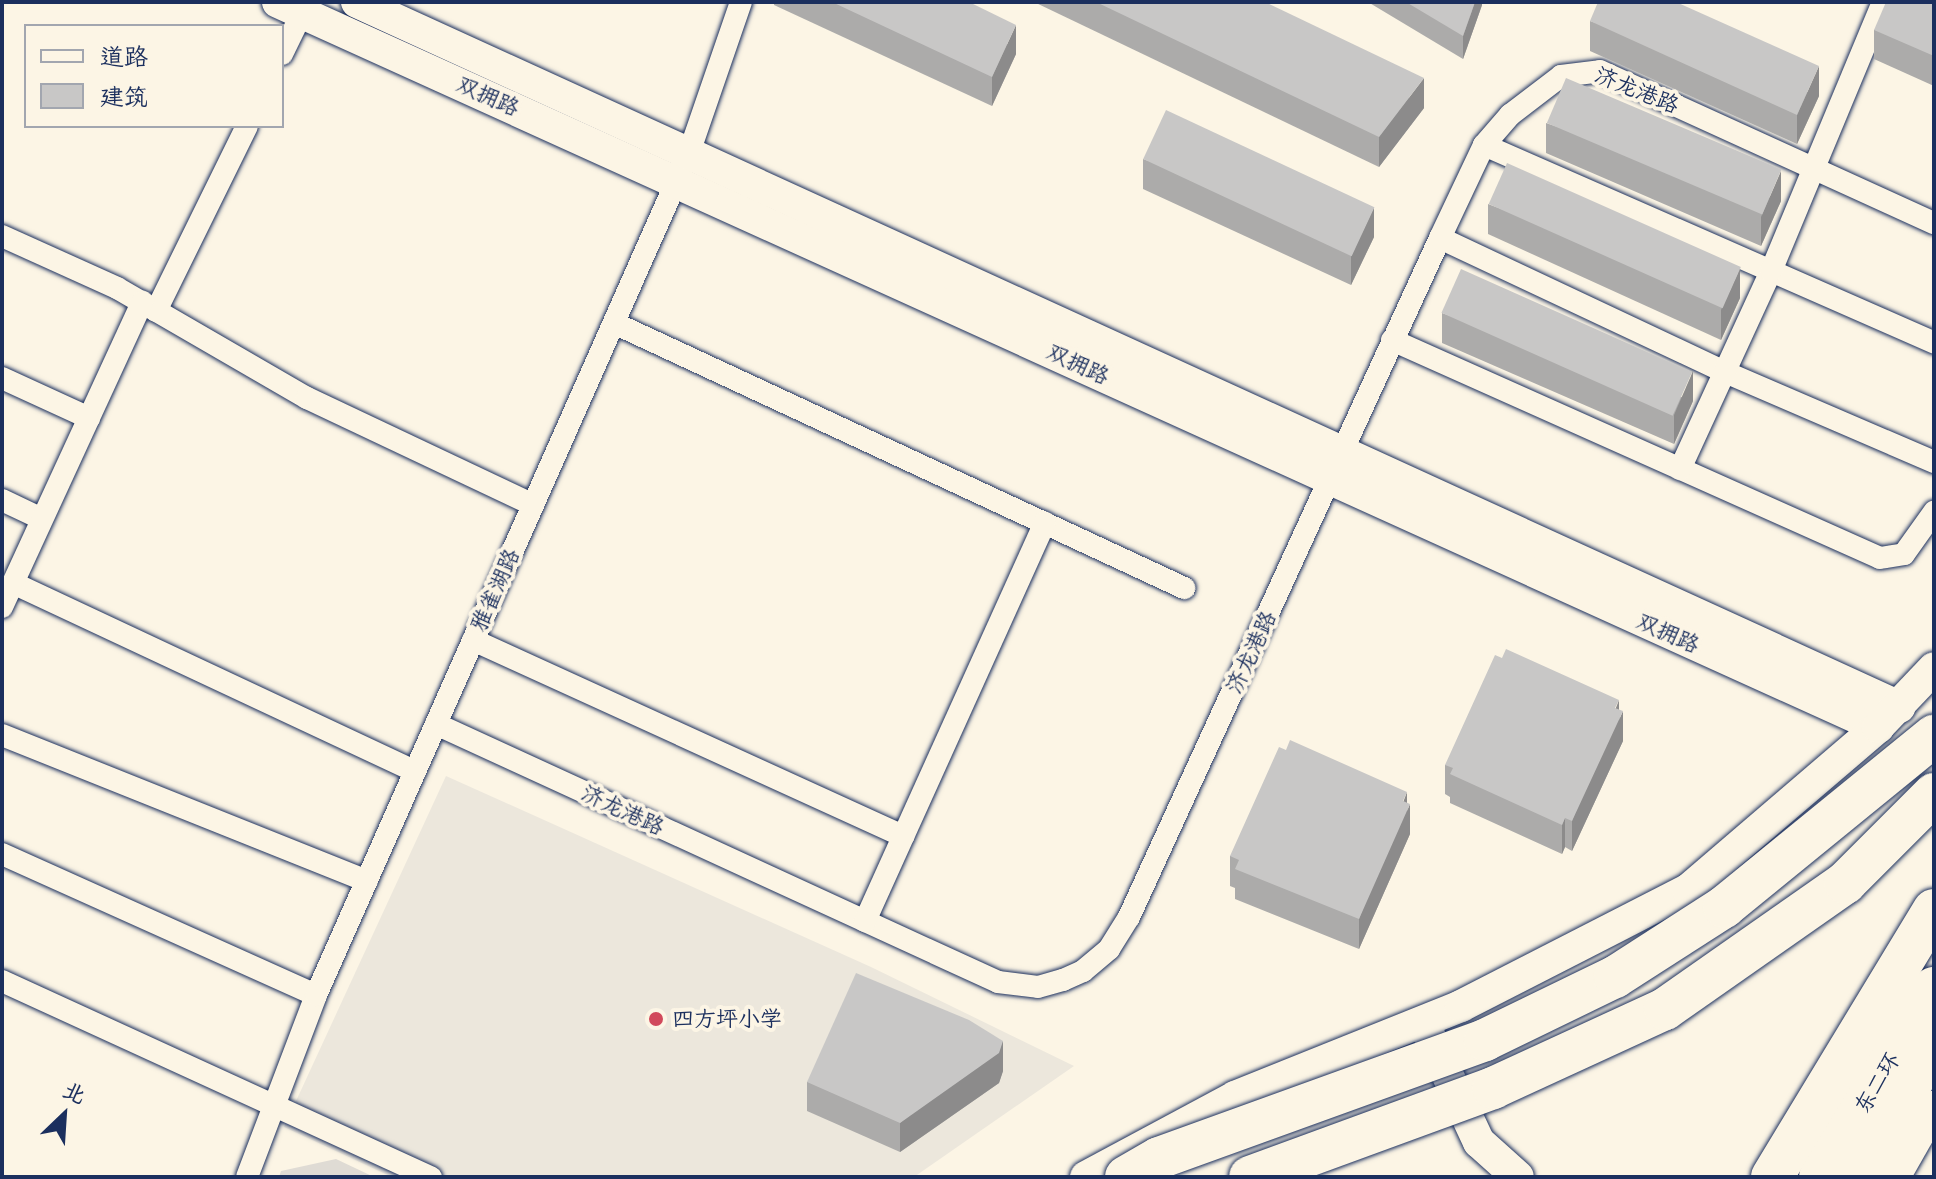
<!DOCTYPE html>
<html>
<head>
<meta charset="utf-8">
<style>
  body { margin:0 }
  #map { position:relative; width:1936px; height:1179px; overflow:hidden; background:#fcf5e5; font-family:"Shantell Sans","LXGW WenKai TC",sans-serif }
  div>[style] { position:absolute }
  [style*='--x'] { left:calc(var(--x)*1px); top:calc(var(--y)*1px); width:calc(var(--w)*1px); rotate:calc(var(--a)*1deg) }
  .built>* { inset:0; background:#ece7dc }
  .green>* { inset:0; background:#dfdbd4 }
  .roads { filter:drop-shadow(0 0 2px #1b2f5e) drop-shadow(0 0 2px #1b2f5e) }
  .street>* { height:22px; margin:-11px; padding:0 11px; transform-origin:11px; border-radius:11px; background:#fcf5e5 }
  .secondary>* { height:32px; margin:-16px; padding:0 16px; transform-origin:16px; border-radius:16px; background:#fcf5e5 }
  .highway>* { height:42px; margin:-21px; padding:0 21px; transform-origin:21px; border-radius:21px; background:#fcf5e5 }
  .bridges { filter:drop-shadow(0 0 2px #1b2f5e) drop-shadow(0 0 2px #1b2f5e) }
  .highway-bridge>* { height:42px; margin:-21px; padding:0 21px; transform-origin:21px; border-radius:21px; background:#fcf5e5 }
  .wall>* { inset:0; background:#acabaa }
  .shaded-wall>* { inset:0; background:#8c8b8b }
  .building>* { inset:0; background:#c8c7c6; transform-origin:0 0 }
  .dots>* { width:22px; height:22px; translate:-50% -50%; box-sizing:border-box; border:4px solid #fcf5e5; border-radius:50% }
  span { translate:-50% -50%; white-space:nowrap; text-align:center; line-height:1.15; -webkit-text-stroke:8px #fcf5e5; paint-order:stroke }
  .street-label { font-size:22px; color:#1b2f5e }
  .poi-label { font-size:22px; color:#1b2f5e }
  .left { translate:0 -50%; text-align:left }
  .frame { position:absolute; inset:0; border:4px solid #1b2f5e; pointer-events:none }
  .legend { position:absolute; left:24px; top:24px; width:260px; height:104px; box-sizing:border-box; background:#fcf5e5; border:2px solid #a2a6af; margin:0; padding:10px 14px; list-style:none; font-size:24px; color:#1b2f5e }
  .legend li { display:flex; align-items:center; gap:16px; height:40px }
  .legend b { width:40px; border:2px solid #a2a6af }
  .north { position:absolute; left:24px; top:1075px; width:80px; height:80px; -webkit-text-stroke:6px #fcf5e5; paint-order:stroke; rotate:25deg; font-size:22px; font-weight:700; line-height:32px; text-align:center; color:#1b2f5e }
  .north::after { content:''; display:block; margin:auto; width:28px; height:36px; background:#1b2f5e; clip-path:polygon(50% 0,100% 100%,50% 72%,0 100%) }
</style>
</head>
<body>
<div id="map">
  <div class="built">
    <i style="clip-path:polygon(446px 776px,871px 967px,1074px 1066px,914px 1177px,392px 1177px,284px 1127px)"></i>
  </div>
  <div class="green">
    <i style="clip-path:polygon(336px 1159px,374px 1177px,279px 1177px,281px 1171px)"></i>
  </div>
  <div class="roads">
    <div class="street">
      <i style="--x:282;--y:54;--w:46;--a:-64"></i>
      <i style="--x:1484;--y:145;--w:492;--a:23.7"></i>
      <i style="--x:2;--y:236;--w:126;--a:24.3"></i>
      <i style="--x:117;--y:288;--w:220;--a:30.1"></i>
      <i style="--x:307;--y:398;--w:250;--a:25.3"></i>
      <i style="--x:1440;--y:238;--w:315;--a:25.2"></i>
      <i style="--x:1725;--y:372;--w:228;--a:23.3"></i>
      <i style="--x:156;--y:311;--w:206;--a:-63.8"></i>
      <i style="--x:614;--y:323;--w:629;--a:24.93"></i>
      <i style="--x:1392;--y:340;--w:534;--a:24.07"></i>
      <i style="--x:1880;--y:558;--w:24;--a:-9"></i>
      <i style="--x:1904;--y:554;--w:52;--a:-54.5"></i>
      <i style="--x:2;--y:378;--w:96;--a:24.7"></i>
      <i style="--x:1680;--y:469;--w:218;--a:-65.3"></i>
      <i style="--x:1771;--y:271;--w:291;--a:-67.4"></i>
      <i style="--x:2;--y:500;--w:44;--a:25.4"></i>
      <i style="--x:13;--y:583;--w:444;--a:25.1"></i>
      <i style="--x:2;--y:607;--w:336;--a:-65.3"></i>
      <i style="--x:473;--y:640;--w:473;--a:24.5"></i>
      <i style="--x:436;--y:724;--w:618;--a:24.66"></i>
      <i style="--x:998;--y:982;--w:40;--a:7.1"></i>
      <i style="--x:1038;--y:987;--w:26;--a:-16"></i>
      <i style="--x:1063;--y:980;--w:22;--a:-24"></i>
      <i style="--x:1083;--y:971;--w:34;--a:-40"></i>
      <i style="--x:1109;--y:949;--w:38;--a:-58"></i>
      <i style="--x:1129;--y:917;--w:747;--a:-65.39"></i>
      <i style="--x:1440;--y:238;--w:103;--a:-64.7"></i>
      <i style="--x:1484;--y:145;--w:40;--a:-49"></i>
      <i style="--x:1510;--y:115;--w:64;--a:-37.4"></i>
      <i style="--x:1561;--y:76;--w:39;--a:-7"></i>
      <i style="--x:1600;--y:71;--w:367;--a:24.5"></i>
      <i style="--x:2;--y:735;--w:393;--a:21.8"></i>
      <i style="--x:2;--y:854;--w:344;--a:24.2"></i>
      <i style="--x:865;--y:921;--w:437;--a:-65.7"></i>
      <i style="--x:2;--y:981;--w:472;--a:24.6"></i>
      <i style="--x:247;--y:1177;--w:195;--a:-69.2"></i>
      <i style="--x:316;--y:995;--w:921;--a:-66.11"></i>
      <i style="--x:689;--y:153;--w:160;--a:-71"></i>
    </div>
    <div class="secondary">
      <i style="--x:278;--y:2;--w:1757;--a:24.38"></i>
      <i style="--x:357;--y:2;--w:1696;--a:24.56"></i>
      <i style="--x:1429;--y:1035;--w:118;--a:65"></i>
      <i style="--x:1479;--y:1142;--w:52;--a:41.9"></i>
      <i style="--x:1086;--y:1177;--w:169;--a:-28.2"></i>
      <i style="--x:1235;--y:1097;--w:244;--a:-21.9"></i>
      <i style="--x:1461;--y:1006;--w:255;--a:-27.1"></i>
      <i style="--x:1688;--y:890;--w:250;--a:-40.6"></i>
      <i style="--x:1878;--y:727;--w:81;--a:-46.5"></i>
      <i style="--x:1894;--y:1177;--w:81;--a:-60.3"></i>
    </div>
    <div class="highway">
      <i style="--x:1772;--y:1177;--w:312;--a:-58.8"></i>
      <i style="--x:1820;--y:1177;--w:221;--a:-58.9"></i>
      <i style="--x:1855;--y:1177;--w:154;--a:-59.1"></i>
    </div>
  </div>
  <div class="bridges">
    <div class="highway-bridge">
      <i style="--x:1126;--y:1177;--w:38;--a:-30"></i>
      <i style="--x:1159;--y:1158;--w:347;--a:-19.9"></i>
      <i style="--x:1485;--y:1040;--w:144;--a:-25.9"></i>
      <i style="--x:1615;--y:977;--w:130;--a:-32.7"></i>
      <i style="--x:1724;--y:907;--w:271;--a:-39.2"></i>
      <i style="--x:1250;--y:1177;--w:259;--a:-20.1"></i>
      <i style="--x:1493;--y:1088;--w:189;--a:-24.7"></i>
      <i style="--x:1665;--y:1009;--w:220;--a:-35"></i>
      <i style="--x:1845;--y:883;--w:126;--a:-45"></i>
    </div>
  </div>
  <div class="wall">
    <i style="clip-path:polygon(774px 2px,969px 2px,1016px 54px,992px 106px,774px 5px)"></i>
    <i style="clip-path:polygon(1034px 2px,1265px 2px,1424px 108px,1379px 167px)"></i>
    <i style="clip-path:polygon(1368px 2px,1482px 2px,1482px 5px,1463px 59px)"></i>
    <i style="clip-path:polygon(1934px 2px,1934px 86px,1874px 59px,1874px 30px)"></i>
    <i style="clip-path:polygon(1590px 21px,1819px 96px,1797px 144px,1590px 51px)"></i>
    <i style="clip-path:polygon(1546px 123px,1781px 201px,1761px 246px,1546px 153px)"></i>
    <i style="clip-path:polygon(1143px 159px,1374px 237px,1351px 285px,1143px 189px)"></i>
    <i style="clip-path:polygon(1488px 204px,1740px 298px,1721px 340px,1488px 234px)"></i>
    <i style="clip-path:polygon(1442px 313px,1693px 401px,1674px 444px,1442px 343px)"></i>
    <i style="clip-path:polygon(1619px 710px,1623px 741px,1572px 851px,1565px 847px,1562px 854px,1450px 803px,1450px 797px,1445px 794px,1445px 765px)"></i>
    <i style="clip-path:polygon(1407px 803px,1410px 834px,1359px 949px,1235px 899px,1235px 888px,1230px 886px,1230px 856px)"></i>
    <i style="clip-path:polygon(1003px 1071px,999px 1083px,900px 1152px,807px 1111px,807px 1082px)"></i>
  </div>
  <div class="shaded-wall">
    <i style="clip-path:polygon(1475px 2px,1482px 2px,1482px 5px,1463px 59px,1463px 36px)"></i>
    <i style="clip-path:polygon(1016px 25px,1016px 54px,992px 106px,992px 77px)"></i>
    <i style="clip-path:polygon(1819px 66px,1819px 96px,1797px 144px,1797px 115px)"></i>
    <i style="clip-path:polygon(1424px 78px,1424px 108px,1379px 167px,1379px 137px)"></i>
    <i style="clip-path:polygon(1781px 171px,1781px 201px,1761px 246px,1761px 217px)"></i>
    <i style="clip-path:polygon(1374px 207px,1374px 237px,1351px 285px,1351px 256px)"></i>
    <i style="clip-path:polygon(1740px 268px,1740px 298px,1721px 340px,1721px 310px)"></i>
    <i style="clip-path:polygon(1693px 371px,1693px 401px,1674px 444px,1674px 415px)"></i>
    <i style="clip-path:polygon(1619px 700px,1619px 720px,1623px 711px,1623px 741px,1572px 851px,1572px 821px)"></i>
    <i style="clip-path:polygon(1407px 792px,1407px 811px,1410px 804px,1410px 834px,1359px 949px,1359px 919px)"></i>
    <i style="clip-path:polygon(1565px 818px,1565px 847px,1562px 854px,1562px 825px)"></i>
    <i style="clip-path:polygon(1003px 1041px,1003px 1071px,999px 1083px,900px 1152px,900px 1123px)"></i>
  </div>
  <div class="building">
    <i style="clip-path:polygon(832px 2px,969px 2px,1016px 25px,992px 77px)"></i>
    <i style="clip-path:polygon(1096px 2px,1265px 2px,1424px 78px,1379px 137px)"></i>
    <i style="clip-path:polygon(1406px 2px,1475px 2px,1463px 36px)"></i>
    <i style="clip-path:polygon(1598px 2px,1676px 2px,1819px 66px,1797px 115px,1590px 21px)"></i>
    <i style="clip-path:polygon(1886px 2px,1934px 2px,1934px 56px,1874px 30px)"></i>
    <i style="left:1566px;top:78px;width:234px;height:49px;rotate:23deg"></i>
    <i style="left:1166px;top:110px;width:230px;height:54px;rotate:25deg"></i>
    <i style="left:1507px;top:163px;width:256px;height:45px;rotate:24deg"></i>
    <i style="left:1461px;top:269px;width:253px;height:48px;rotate:24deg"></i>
    <i style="clip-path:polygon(1506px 649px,1619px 700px,1615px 708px,1623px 711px,1572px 821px,1565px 818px,1562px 825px,1450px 774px,1453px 768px,1445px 765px,1495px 655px,1502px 658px)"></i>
    <i style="clip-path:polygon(1290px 740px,1407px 792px,1403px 801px,1410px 804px,1359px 919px,1235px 869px,1239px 860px,1230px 856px,1279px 747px,1286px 750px)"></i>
    <i style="clip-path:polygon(856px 973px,969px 1020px,1003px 1041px,999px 1053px,900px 1123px,807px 1082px)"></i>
  </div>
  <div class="dots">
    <i style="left:656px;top:1019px;background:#d1495b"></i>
  </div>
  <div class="street-label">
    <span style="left:1637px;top:90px;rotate:22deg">济龙港路</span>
    <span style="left:488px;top:96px;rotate:24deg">双拥路</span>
    <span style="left:1078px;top:364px;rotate:25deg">双拥路</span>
    <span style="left:495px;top:590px;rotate:-66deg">雅雀湖路</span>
    <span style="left:1668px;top:633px;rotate:24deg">双拥路</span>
    <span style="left:1251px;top:652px;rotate:-65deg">济龙港路</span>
    <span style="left:623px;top:810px;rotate:25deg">济龙港路</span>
    <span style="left:1877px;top:1083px;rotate:-59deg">东二环</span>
  </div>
  <div class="poi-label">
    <span class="left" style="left:672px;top:1019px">四方坪小学</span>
  </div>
  <div class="frame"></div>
  <ul class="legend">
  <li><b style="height:10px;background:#fcf5e5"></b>道路</li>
  <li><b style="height:22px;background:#c8c7c6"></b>建筑</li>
  </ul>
  <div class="north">北</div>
</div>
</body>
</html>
